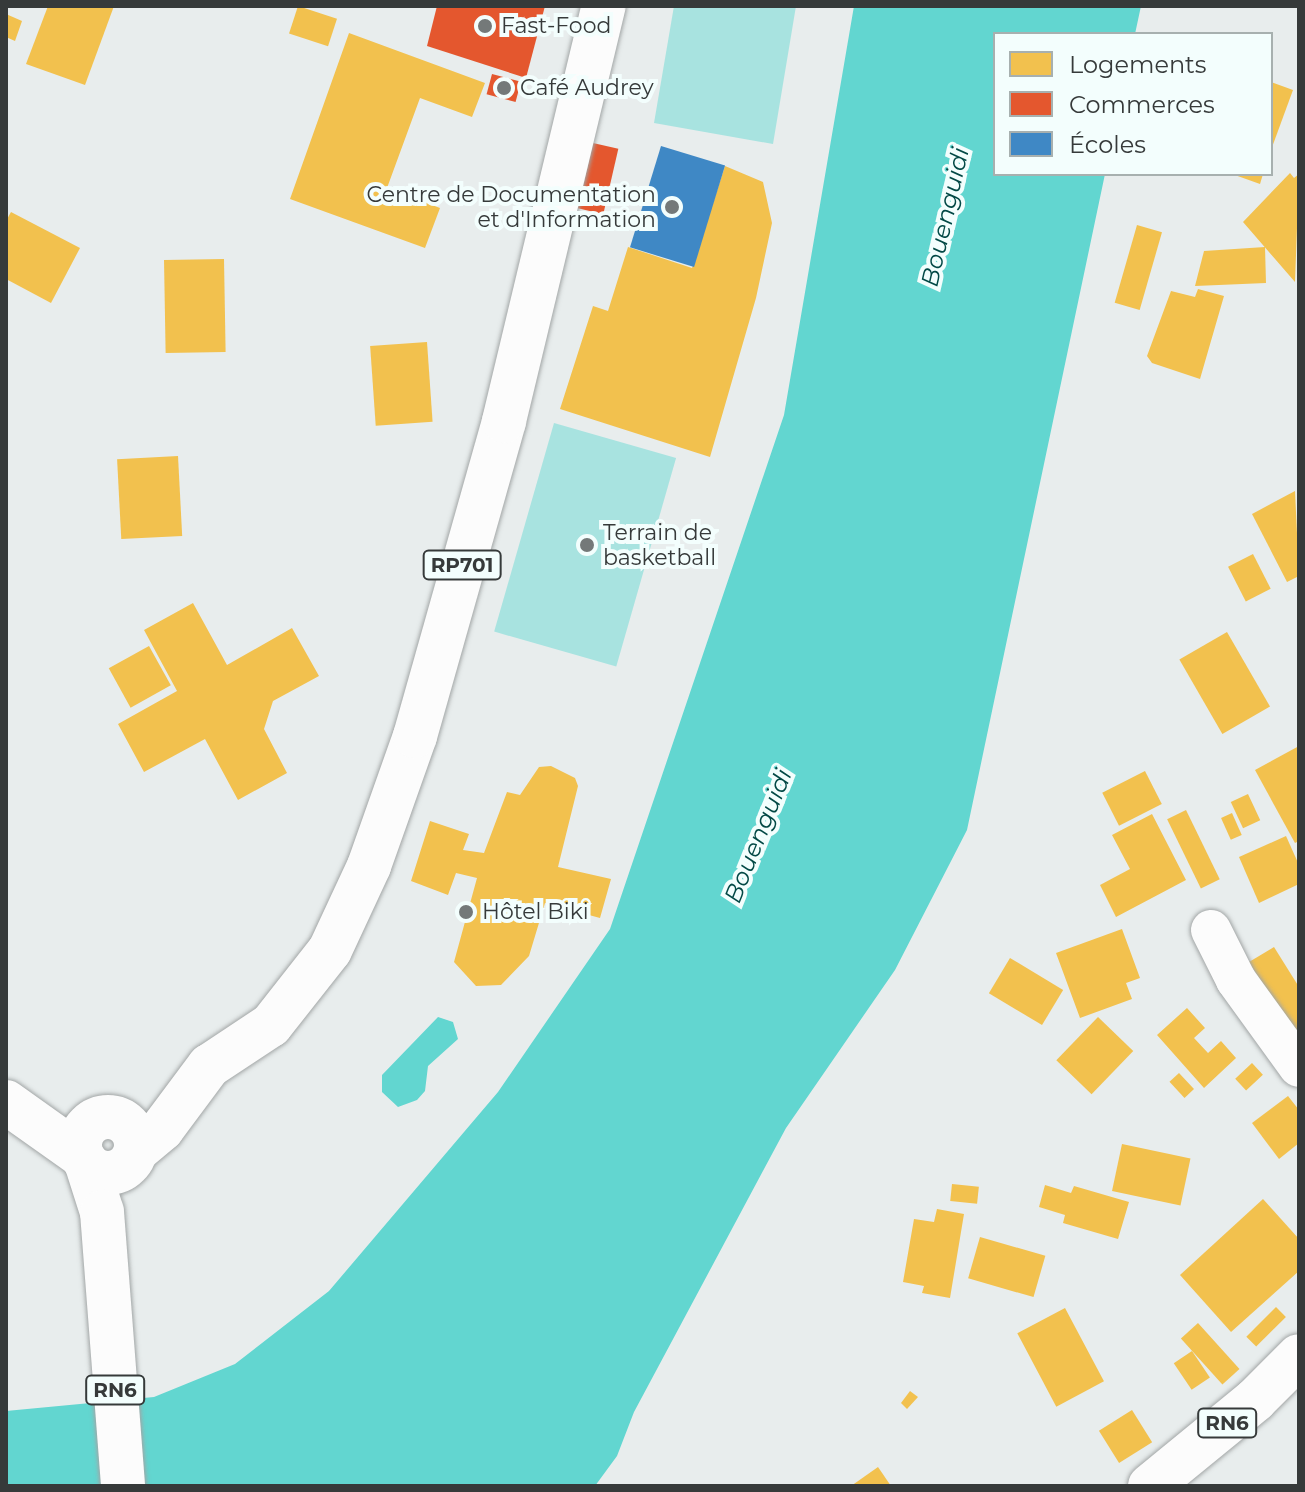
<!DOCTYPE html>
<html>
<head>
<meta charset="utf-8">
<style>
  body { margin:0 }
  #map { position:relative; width:1305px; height:1492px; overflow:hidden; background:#e8eded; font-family:Montserrat,sans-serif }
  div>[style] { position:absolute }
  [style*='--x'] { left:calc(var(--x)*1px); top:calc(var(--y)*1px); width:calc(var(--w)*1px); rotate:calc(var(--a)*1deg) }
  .green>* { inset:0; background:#a8e3e0; transform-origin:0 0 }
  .water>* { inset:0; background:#62d6d0 }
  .homes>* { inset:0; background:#f2c14e; transform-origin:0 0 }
  .shops>* { inset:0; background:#e4572e; transform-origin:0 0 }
  .schools>* { inset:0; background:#3f88c5; transform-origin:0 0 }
  .roads { filter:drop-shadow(0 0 2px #a2a6a6) drop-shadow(0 0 2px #a2a6a6) }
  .minor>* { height:40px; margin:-20px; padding:0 20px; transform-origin:20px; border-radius:20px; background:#fcfcfc }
  .major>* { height:44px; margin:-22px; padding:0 22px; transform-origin:22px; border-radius:22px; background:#fcfcfc }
  .highway>* { height:44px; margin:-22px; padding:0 22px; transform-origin:22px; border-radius:22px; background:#fcfcfc }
  .highway>.ring { margin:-22px; padding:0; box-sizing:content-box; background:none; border:44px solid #fcfcfc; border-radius:50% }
  .dots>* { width:22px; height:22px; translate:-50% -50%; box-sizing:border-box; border:4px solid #f3fefd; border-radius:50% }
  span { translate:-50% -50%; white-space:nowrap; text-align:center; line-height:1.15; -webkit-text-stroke:8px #f3fefd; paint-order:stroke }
  .shield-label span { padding:2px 6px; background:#f3fefd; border:2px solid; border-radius:6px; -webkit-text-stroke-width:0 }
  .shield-label { font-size:20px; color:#363a3a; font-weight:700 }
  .poi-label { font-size:22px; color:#363a3a }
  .left { translate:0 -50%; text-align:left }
  .right { translate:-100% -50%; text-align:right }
  .water-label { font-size:24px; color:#034946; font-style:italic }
  .frame { position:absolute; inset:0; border:8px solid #363a3a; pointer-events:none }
  .legend { position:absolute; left:993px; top:32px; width:280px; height:144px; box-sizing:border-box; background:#f3fefd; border:2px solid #a7b0af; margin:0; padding:10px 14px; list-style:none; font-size:24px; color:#363a3a }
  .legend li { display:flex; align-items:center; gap:16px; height:40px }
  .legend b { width:40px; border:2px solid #a7b0af }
</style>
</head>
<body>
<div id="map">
  <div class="green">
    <i style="clip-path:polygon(674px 6px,796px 6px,773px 144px,654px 123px)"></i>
    <i style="left:554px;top:423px;width:127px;height:217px;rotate:16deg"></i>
  </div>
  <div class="water">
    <i style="clip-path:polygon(854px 6px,1141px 6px,1135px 34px,995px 34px,995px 174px,1105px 174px,967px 830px,895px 970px,786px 1128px,634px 1412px,617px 1456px,595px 1486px,6px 1486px,6px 1411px,154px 1397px,235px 1364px,329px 1291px,498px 1092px,610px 929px,784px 415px)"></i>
    <i style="clip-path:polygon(438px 1017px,453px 1022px,458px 1039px,428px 1066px,425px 1091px,417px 1100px,398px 1107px,382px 1092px,382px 1075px)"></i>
  </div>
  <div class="homes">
    <i style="clip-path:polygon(48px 6px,114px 6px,85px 85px,26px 64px)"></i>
    <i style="left:298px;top:6px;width:41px;height:29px;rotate:18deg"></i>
    <i style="clip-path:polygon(6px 14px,22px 21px,15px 41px,6px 37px)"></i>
    <i style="clip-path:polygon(349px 33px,485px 83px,472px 117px,420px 98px,387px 188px,440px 208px,425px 248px,290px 199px)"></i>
    <i style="clip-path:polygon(1271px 82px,1293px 90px,1271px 150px)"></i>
    <i style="clip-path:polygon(725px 166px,763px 182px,772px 223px,756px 298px,710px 457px,560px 409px,593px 306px,608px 311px,628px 247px,692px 268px)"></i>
    <i style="clip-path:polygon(1290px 173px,1294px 178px,1299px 174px,1295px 282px,1243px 222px)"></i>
    <i style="clip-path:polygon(1232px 174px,1263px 174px,1260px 184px)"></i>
    <i style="clip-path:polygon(11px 212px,80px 248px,51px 303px,6px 279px,6px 221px)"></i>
    <i style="left:1137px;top:225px;width:26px;height:81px;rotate:16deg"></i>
    <i style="clip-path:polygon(1265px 247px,1266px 283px,1195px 286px,1204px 251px)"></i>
    <i style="left:224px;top:259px;width:93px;height:60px;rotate:89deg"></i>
    <i style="clip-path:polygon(1198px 289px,1224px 296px,1200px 379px,1152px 363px,1147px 356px,1171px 291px,1195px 297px)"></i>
    <i style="left:427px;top:342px;width:80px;height:57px;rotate:86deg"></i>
    <i style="left:178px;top:456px;width:80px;height:61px;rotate:87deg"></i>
    <i style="clip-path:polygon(1295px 491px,1299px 576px,1287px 582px,1252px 514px)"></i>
    <i style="left:1253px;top:554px;width:39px;height:28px;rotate:63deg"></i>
    <i style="clip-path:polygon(193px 603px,227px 665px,292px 628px,319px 676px,273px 701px,264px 729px,287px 773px,238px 800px,205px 739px,144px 772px,118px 724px,177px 691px,144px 630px)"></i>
    <i style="left:1227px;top:632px;width:86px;height:55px;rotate:60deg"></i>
    <i style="left:149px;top:646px;width:45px;height:46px;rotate:61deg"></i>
    <i style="clip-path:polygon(1299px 746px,1299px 841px,1295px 843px,1255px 770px)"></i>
    <i style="clip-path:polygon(551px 766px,575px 778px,578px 786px,558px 867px,611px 879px,600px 918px,545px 903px,529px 956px,501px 985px,476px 986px,454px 962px,477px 878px,456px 873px,448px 895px,411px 881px,430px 821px,469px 834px,463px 850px,484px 853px,507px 792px,520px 795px,539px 767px)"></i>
    <i style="left:1145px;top:771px;width:37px;height:48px;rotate:63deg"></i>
    <i style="left:1248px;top:794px;width:29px;height:19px;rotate:65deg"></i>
    <i style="left:1186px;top:810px;width:77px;height:21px;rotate:64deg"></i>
    <i style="left:1232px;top:813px;width:24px;height:12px;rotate:66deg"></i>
    <i style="clip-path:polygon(1152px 814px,1186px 880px,1116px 917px,1100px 885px,1130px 869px,1112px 835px)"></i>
    <i style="clip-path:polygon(1286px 836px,1299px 865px,1299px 884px,1259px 903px,1239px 857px)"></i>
    <i style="clip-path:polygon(1122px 929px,1140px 978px,1126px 983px,1132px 999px,1080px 1018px,1056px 953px)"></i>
    <i style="clip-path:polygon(1274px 947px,1299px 987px,1299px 1028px,1293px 1032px,1249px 962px)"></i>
    <i style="left:1010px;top:958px;width:62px;height:41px;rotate:31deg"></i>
    <i style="clip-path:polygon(1187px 1008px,1205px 1028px,1194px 1038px,1208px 1053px,1221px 1041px,1236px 1058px,1204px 1088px,1157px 1035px)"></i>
    <i style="left:1098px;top:1017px;width:49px;height:60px;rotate:44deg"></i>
    <i style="left:1252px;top:1063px;width:16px;height:23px;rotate:47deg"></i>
    <i style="left:1179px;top:1073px;width:22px;height:13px;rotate:47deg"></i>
    <i style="clip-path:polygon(1288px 1096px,1299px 1110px,1299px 1143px,1279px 1159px,1252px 1123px)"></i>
    <i style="left:1122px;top:1144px;width:70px;height:48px;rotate:12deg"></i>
    <i style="left:952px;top:1184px;width:27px;height:17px;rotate:6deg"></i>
    <i style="clip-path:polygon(1045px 1185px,1071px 1193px,1074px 1186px,1129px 1202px,1118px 1239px,1063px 1223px,1065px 1215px,1039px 1207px)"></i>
    <i style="clip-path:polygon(1263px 1199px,1299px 1239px,1299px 1271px,1231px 1332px,1180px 1275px)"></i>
    <i style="clip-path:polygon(937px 1209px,964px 1214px,950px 1298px,922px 1293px,924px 1286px,903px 1282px,914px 1219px,934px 1222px)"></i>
    <i style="left:980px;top:1237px;width:68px;height:43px;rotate:16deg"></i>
    <i style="left:1276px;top:1307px;width:14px;height:42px;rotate:45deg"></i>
    <i style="left:1065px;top:1308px;width:83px;height:54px;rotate:62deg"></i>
    <i style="left:1198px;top:1323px;width:62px;height:23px;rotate:48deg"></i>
    <i style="left:1192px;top:1351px;width:32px;height:22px;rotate:56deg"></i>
    <i style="clip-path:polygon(910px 1391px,918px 1397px,907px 1409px,901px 1403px)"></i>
    <i style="left:1132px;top:1410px;width:38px;height:39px;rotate:58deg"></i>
    <i style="clip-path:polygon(878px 1467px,891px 1486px,851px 1486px)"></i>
  </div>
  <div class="shops">
    <i style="clip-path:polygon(437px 6px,545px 6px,526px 78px,427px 46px)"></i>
    <i style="left:492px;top:74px;width:30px;height:21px;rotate:15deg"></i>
    <i style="left:593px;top:143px;width:26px;height:67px;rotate:13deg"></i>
  </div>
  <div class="schools">
    <i style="left:661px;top:146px;width:67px;height:106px;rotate:17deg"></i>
  </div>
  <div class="roads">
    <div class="minor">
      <i style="--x:1211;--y:930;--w:56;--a:63.4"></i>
      <i style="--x:1236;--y:980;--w:107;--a:54.1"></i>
    </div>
    <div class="major">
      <i style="--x:209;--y:1066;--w:74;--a:-33.5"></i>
      <i style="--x:271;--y:1025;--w:95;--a:-51.8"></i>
      <i style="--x:330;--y:950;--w:93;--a:-65.1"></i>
      <i style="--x:369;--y:866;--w:138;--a:-70.5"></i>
      <i style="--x:415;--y:736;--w:327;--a:-74.2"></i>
      <i style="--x:504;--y:421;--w:427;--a:-76.5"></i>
    </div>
    <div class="highway">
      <i style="--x:6;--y:1102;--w:93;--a:35.4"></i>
      <i class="ring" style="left:80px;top:1117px;width:12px;height:12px"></i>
      <i style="--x:136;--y:1151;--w:34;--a:-40"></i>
      <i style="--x:162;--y:1129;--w:79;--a:-53.3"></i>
      <i style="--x:86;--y:1162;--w:52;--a:72.3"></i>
      <i style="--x:102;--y:1212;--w:275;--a:85.6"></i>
      <i style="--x:1150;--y:1486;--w:136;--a:-39.3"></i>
      <i style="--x:1255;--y:1400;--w:62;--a:-45"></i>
    </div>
  </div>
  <div class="dots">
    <i style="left:485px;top:26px;background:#747979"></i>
    <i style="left:504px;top:88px;background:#747979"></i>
    <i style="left:672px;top:207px;background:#747979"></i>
    <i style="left:587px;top:545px;background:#747979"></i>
    <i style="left:466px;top:912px;background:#747979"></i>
  </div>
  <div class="shield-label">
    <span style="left:462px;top:565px">RP701</span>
    <span style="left:115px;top:1390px">RN6</span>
    <span style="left:1227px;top:1423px">RN6</span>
  </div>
  <div class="poi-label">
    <span class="left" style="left:501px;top:26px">Fast-Food</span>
    <span class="left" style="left:520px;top:88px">Café Audrey</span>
    <span class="right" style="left:656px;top:207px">Centre de Documentation<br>et d'Information</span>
    <span class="left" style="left:603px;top:545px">Terrain de<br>basketball</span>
    <span class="left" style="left:482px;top:912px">Hôtel Biki</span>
  </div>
  <div class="water-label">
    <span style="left:945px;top:217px;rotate:-77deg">Bouenguidi</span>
    <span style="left:758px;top:836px;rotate:-68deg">Bouenguidi</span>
  </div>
  <div class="frame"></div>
  <ul class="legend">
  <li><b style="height:22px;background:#f2c14e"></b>Logements</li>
  <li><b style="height:22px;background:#e4572e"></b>Commerces</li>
  <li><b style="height:22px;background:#3f88c5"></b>Écoles</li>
  </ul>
</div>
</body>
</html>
